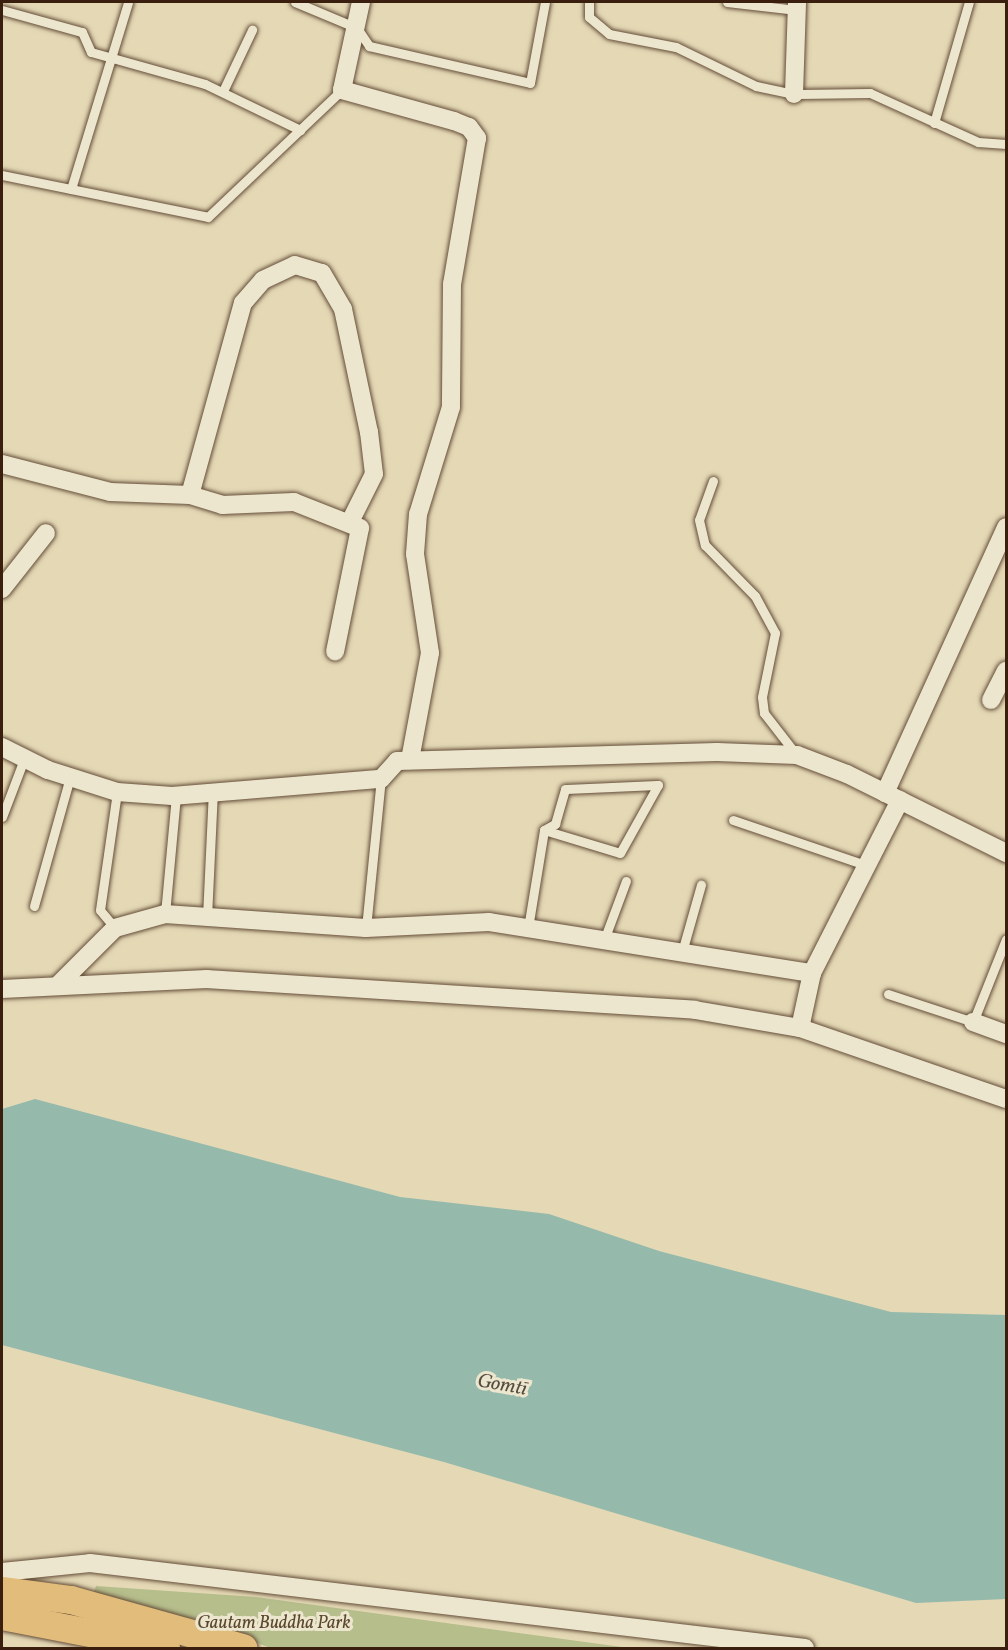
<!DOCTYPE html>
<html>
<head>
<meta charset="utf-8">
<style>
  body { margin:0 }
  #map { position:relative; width:1008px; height:1650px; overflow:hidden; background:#e4d8b5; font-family:Vollkorn,serif }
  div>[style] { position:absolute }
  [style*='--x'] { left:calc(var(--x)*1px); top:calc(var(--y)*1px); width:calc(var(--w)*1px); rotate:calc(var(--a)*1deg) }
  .green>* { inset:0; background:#b6be8c }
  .water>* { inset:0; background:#95baab }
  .roads { filter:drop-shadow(0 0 2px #644d38) drop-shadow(0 0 2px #644d38) }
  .service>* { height:9px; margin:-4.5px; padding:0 4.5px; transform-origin:4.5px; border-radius:4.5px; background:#ede6cf }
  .minor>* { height:18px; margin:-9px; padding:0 9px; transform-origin:9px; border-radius:9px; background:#ede6cf }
  .primary>* { height:28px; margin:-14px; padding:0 14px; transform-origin:14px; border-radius:14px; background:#e2bc7a }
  span { translate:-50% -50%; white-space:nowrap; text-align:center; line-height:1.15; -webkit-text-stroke:6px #ede6cf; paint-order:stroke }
  .park-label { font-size:18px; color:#59472e; font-style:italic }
  .water-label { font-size:20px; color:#554e3e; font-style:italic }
  .frame { position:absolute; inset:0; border:3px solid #3a1f0f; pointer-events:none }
</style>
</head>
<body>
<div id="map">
  <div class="green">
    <i style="clip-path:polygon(96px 1586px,256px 1597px,629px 1648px,270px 1648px,226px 1630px,92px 1597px)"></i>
  </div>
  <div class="water">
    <i style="clip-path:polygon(35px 1099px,400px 1197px,549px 1214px,659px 1251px,891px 1312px,1006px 1315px,1006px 1599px,916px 1603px,444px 1462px,2px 1345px,2px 1109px)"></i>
  </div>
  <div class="roads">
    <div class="service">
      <i style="--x:295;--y:2;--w:67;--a:22.8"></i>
      <i style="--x:357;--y:28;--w:22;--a:56"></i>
      <i style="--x:369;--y:46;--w:165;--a:12.9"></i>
      <i style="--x:530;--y:83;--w:82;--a:-79.5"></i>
      <i style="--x:589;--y:2;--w:15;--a:90"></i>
      <i style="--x:589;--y:17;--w:26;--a:40"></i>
      <i style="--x:609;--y:34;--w:68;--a:11"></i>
      <i style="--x:676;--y:47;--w:89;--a:26"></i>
      <i style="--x:756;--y:86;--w:39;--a:12"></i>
      <i style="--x:794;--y:94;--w:76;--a:-0.8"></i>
      <i style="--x:870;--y:93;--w:119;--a:24.4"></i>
      <i style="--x:978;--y:142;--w:28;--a:4"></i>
      <i style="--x:727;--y:2;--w:70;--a:6.5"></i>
      <i style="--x:2;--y:10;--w:83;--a:15.4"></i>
      <i style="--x:82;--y:32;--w:22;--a:66"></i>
      <i style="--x:91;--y:52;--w:118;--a:15.7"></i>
      <i style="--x:205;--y:84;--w:106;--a:25.8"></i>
      <i style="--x:223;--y:91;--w:68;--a:-64.6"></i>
      <i style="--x:934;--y:123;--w:126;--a:-73.9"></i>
      <i style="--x:2;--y:175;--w:210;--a:11.5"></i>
      <i style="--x:208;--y:217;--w:185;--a:-43.5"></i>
      <i style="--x:71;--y:189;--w:195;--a:-73"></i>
      <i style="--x:713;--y:481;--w:41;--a:109.7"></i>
      <i style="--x:699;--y:520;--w:26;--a:77"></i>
      <i style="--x:705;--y:545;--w:71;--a:45.6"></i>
      <i style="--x:755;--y:596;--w:42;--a:61.6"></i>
      <i style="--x:775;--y:633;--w:65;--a:101.5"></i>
      <i style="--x:762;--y:697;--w:16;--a:83"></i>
      <i style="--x:764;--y:713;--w:51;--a:52.2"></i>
      <i style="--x:2;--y:817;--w:62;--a:-69.2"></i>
      <i style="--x:733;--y:820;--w:143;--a:18.8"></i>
      <i style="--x:544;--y:830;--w:79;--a:16.8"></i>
      <i style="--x:620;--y:853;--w:78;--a:-60.8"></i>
      <i style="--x:34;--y:906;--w:134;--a:-74.4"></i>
      <i style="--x:165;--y:914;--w:120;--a:-84.7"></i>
      <i style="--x:207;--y:917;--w:126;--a:-87.3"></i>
      <i style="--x:115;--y:928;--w:23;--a:-130"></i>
      <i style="--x:100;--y:910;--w:119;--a:-81.8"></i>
      <i style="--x:366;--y:928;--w:150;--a:-84.3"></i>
      <i style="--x:528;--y:928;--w:99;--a:-80.7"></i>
      <i style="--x:544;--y:830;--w:13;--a:-29"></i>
      <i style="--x:555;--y:824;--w:36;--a:-74"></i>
      <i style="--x:565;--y:789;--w:93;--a:-2.5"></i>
      <i style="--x:604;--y:940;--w:63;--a:-69.6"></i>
      <i style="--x:682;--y:952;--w:70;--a:-74.2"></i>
      <i style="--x:888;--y:994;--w:89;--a:18.2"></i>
      <i style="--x:973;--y:1022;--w:89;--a:-68.3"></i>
    </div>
    <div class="minor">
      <i style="--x:361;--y:2;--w:90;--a:102.2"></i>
      <i style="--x:342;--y:90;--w:116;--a:15.5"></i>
      <i style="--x:454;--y:121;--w:16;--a:22"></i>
      <i style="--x:469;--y:127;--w:14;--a:54"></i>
      <i style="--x:477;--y:138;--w:148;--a:99.7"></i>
      <i style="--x:452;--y:284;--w:123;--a:90.5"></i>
      <i style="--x:451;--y:407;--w:112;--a:107.1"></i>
      <i style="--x:418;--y:514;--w:40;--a:94.3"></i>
      <i style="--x:415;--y:554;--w:100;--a:81.4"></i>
      <i style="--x:430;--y:653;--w:109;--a:100.6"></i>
      <i style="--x:794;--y:94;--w:92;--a:-88.1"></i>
      <i style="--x:2;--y:464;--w:112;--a:14.5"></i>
      <i style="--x:110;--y:492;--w:80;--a:2.1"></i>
      <i style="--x:190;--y:495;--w:34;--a:17"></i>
      <i style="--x:222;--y:505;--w:72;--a:-2.4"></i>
      <i style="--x:294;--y:502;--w:71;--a:21.5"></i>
      <i style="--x:360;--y:528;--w:126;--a:101.4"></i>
      <i style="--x:190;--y:495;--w:199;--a:-74.6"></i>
      <i style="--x:243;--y:303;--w:30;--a:-49"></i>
      <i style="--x:263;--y:280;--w:35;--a:-25"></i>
      <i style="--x:295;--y:265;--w:28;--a:17"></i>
      <i style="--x:322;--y:273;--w:42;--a:59.7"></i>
      <i style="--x:343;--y:309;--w:126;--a:78.1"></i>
      <i style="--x:369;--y:432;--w:42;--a:83.2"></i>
      <i style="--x:374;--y:474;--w:54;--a:116.6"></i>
      <i style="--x:2;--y:589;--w:71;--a:-51.8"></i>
      <i style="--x:991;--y:700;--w:33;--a:-63"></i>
      <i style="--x:2;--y:747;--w:51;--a:26.6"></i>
      <i style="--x:48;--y:770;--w:72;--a:17.7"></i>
      <i style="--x:117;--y:792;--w:55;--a:4.2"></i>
      <i style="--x:172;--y:796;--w:210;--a:-4.7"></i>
      <i style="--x:381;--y:779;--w:24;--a:-48"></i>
      <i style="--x:397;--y:761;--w:320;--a:-1.6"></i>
      <i style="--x:717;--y:752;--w:80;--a:2.1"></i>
      <i style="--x:797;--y:755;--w:53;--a:20.8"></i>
      <i style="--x:847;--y:774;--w:178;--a:26.4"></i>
      <i style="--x:885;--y:793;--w:292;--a:-65.5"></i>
      <i style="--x:57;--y:986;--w:82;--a:-45"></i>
      <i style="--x:115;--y:928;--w:52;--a:-15.6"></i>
      <i style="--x:165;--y:914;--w:201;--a:4"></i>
      <i style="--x:366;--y:928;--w:123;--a:-2.8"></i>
      <i style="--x:489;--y:922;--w:327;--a:9"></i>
      <i style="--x:812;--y:973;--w:194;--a:-63"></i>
      <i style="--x:2;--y:989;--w:205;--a:-2.8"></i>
      <i style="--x:207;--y:979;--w:489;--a:3.6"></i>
      <i style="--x:695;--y:1010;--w:107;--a:9.7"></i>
      <i style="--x:800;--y:1028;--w:56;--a:-77.7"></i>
      <i style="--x:973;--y:1022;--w:35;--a:20"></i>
      <i style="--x:800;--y:1028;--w:218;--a:19"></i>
      <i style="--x:2;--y:1572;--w:88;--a:-5.8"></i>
      <i style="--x:90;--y:1563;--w:720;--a:6.78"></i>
    </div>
    <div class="primary">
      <i style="--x:2;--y:1591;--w:70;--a:7.4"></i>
      <i style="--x:71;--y:1600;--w:179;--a:15.6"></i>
      <i style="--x:2;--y:1616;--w:167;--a:11"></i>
    </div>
  </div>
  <div class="park-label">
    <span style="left:274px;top:1624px">Gautam Buddha Park</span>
  </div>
  <div class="water-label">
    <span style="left:502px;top:1386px;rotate:10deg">Gomtī</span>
  </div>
  <div class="frame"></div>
</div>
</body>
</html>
